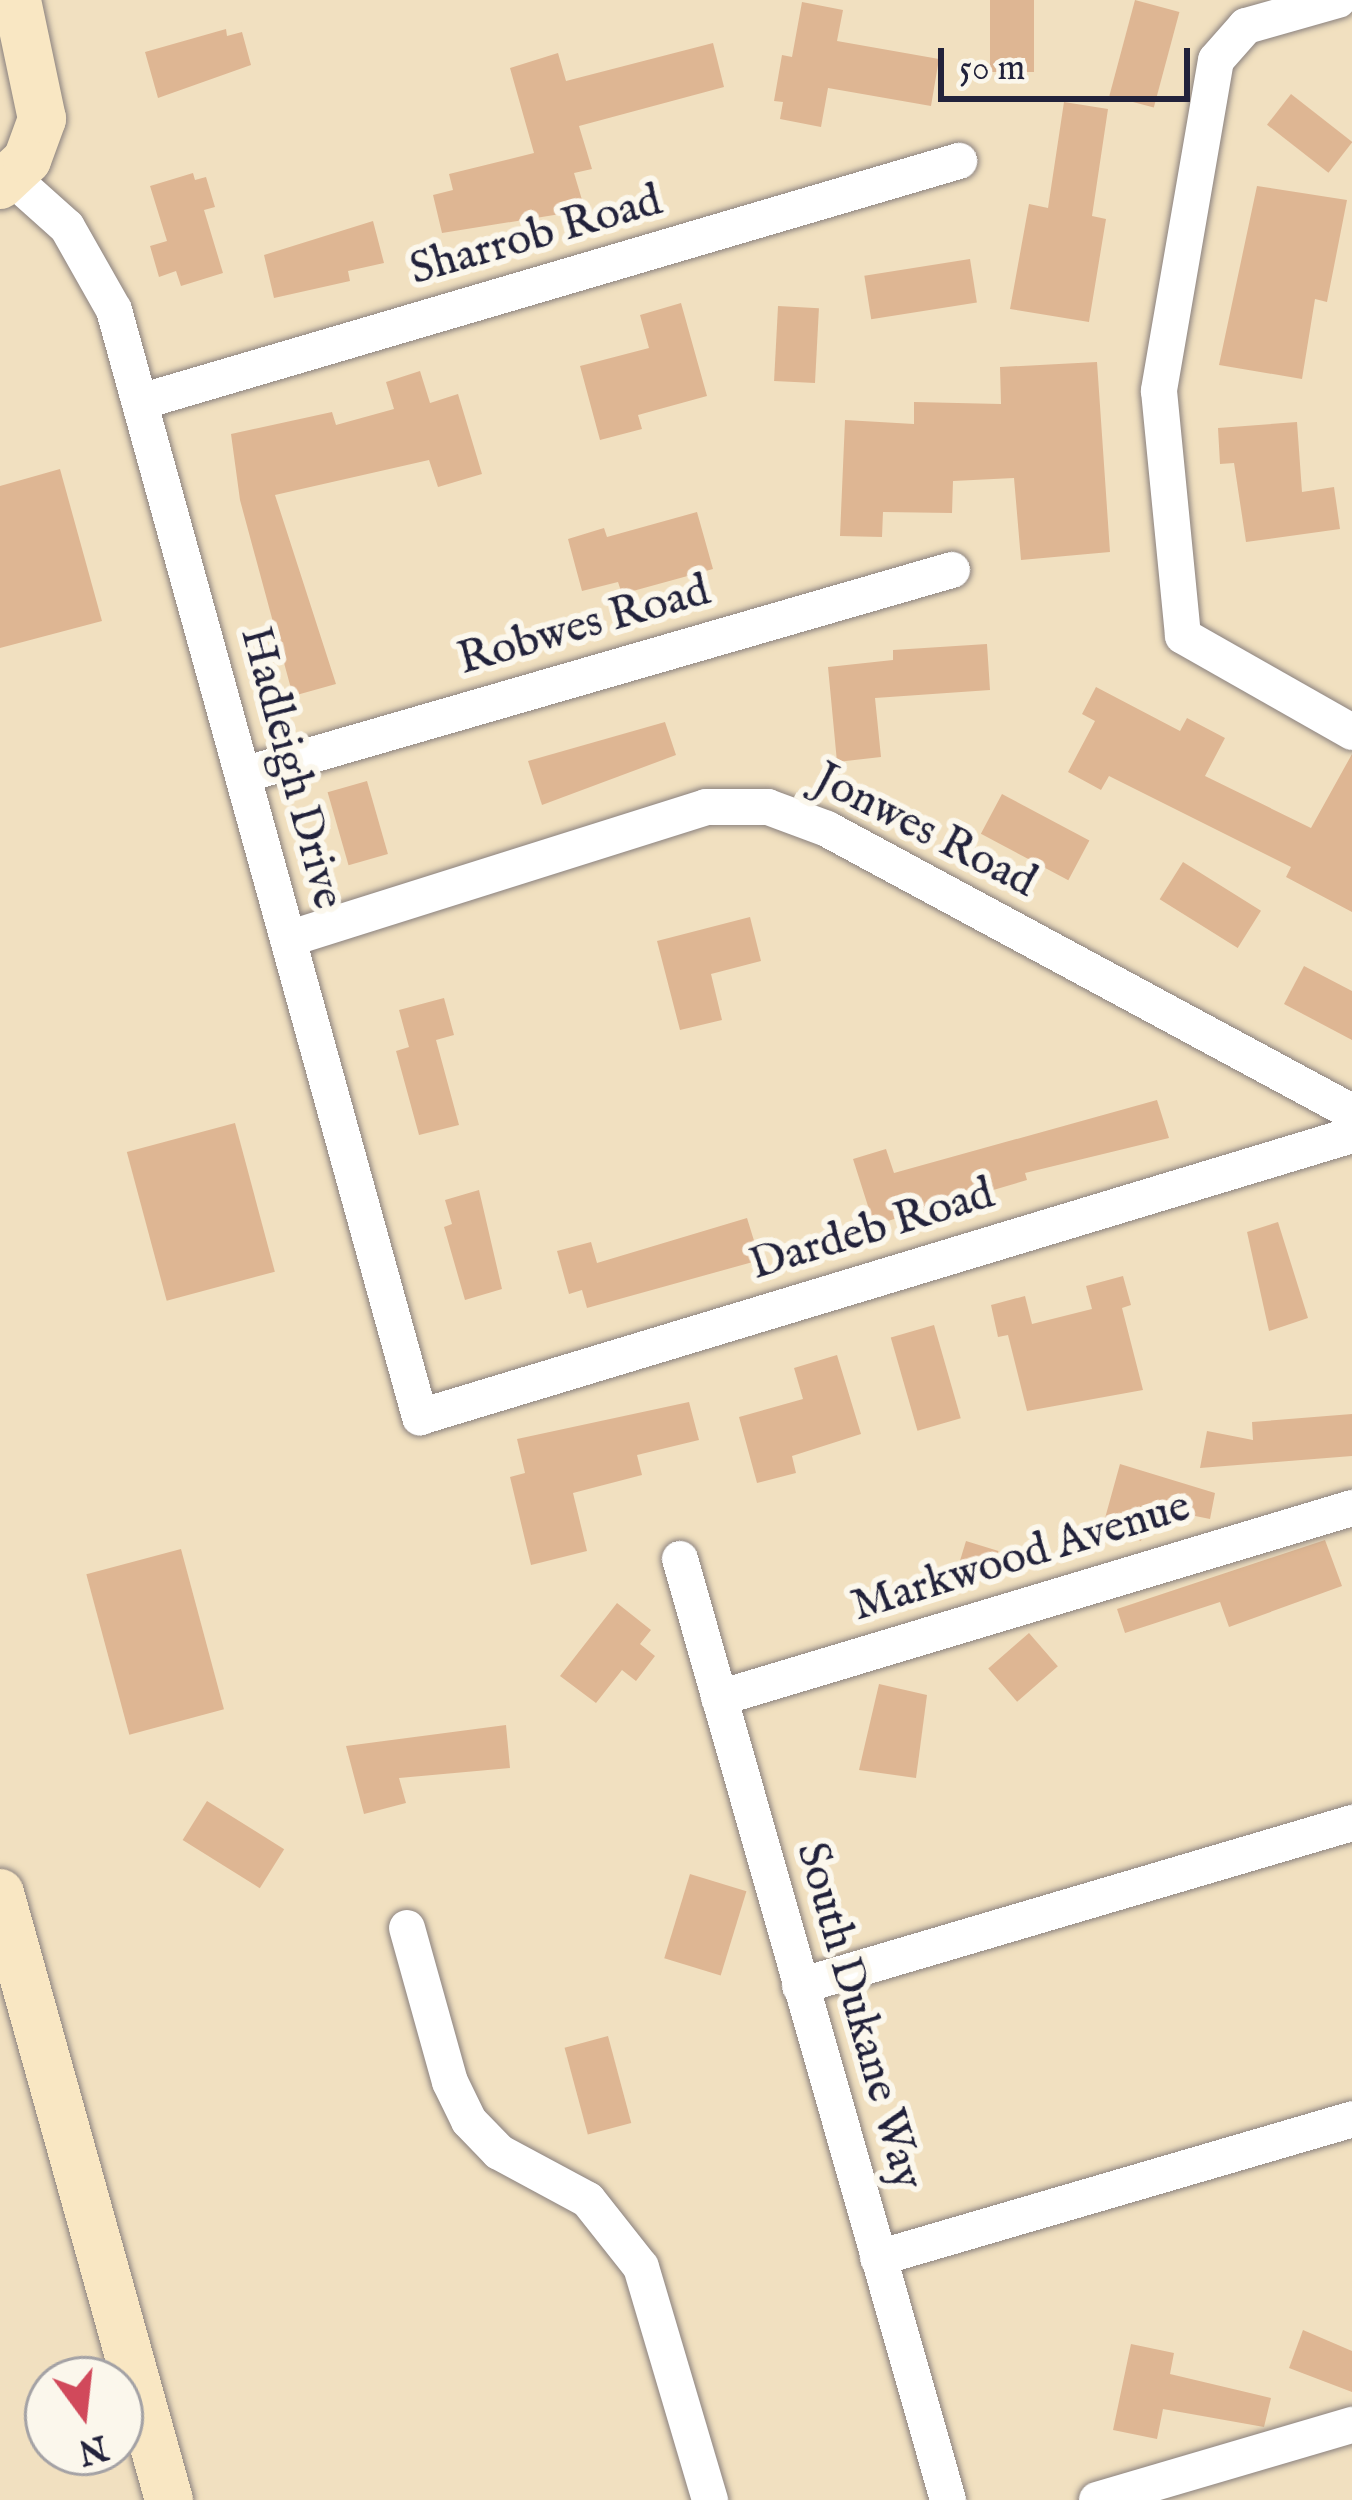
<!DOCTYPE html>
<html>
<head>
<meta charset="utf-8">
<style>
  body { margin:0 }
  #map { position:relative; width:1352px; height:2500px; overflow:hidden; background:#f1e0c0; font-family:"IM FELL English",serif }
  div>[style] { position:absolute }
  [style*='--x'] { left:calc(var(--x)*1px); top:calc(var(--y)*1px); width:calc(var(--w)*1px); rotate:calc(var(--a)*1deg) }
  .building>* { inset:0; background:#deb693; transform-origin:0 0 }
  .roads { filter:drop-shadow(0 0 3px #8a817e) drop-shadow(0 0 3px #8a817e) }
  .street>* { height:36px; margin:-18px; padding:0 18px; transform-origin:18px; border-radius:18px; background:#fff }
  .secondary>* { height:48px; margin:-24px; padding:0 24px; transform-origin:24px; border-radius:24px; background:#f9e7c3 }
  span { translate:-50% -50%; white-space:nowrap; text-align:center; line-height:1.15; -webkit-text-stroke:12px #fbf7ec; paint-order:stroke }
  .street-label { font-size:45px; color:#22223b }
  .north { position:absolute; left:24px; top:2356px; width:120px; height:120px; box-sizing:border-box; background:#fbf7ec; border:3px solid #a4a2a5; border-radius:50%; rotate:165deg; font-size:33px; font-weight:700; line-height:48px; text-align:center; color:#22223b }
  .north::after { content:''; display:block; margin:auto; width:42px; height:54px; background:#d1495b; clip-path:polygon(50% 0,100% 100%,50% 72%,0 100%) }
  .scale { position:absolute; left:938px; top:48px; width:252px; height:54px; box-sizing:border-box; border:6px solid #22223b; border-top:0; padding-left:15px; font-size:36px; line-height:42px; white-space:nowrap; color:#22223b; -webkit-text-stroke:9px #fbf7ec; paint-order:stroke }
</style>
</head>
<body>
<div id="map">
  <div class="building">
    <i style="left:990px;top:0;width:44px;height:72px"></i>
    <i style="left:1135px;top:0;width:46px;height:99px;rotate:15deg"></i>
    <i style="clip-path:polygon(802px 2px,843px 10px,837px 41px,939px 59px,931px 106px,828px 88px,821px 127px,780px 119px,783px 102px,774px 101px,782px 55px,792px 57px)"></i>
    <i style="clip-path:polygon(226px 29px,227px 36px,242px 32px,251px 65px,158px 98px,145px 52px)"></i>
    <i style="clip-path:polygon(713px 43px,724px 87px,579px 126px,592px 169px,574px 173px,585px 210px,442px 233px,433px 195px,453px 190px,449px 174px,534px 153px,510px 68px,558px 53px,566px 81px)"></i>
    <i style="left:1291px;top:94px;width:78px;height:39px;rotate:38deg"></i>
    <i style="clip-path:polygon(1064px 102px,1108px 109px,1092px 216px,1106px 219px,1089px 322px,1010px 309px,1029px 204px,1048px 208px)"></i>
    <i style="clip-path:polygon(193px 173px,195px 180px,206px 177px,215px 207px,204px 210px,223px 273px,181px 286px,176px 271px,159px 277px,150px 246px,167px 241px,150px 186px)"></i>
    <i style="clip-path:polygon(1257px 186px,1347px 200px,1327px 302px,1315px 299px,1302px 379px,1219px 365px)"></i>
    <i style="clip-path:polygon(373px 221px,384px 263px,348px 271px,350px 281px,274px 298px,264px 255px)"></i>
    <i style="left:970px;top:259px;width:44px;height:107px;rotate:81deg"></i>
    <i style="clip-path:polygon(681px 303px,707px 396px,638px 415px,642px 429px,600px 440px,580px 366px,649px 348px,640px 315px)"></i>
    <i style="left:778px;top:306px;width:41px;height:75px;rotate:3deg"></i>
    <i style="clip-path:polygon(1097px 362px,1110px 552px,1021px 560px,1014px 478px,953px 481px,952px 513px,883px 512px,882px 537px,840px 536px,845px 420px,914px 424px,914px 402px,1001px 404px,1000px 367px)"></i>
    <i style="clip-path:polygon(420px 371px,430px 403px,458px 394px,482px 474px,438px 487px,429px 460px,275px 495px,336px 684px,293px 696px,240px 500px,231px 434px,332px 412px,336px 425px,394px 409px,386px 382px)"></i>
    <i style="clip-path:polygon(1297px 422px,1302px 492px,1334px 487px,1340px 529px,1246px 542px,1234px 463px,1220px 464px,1218px 428px)"></i>
    <i style="clip-path:polygon(60px 469px,102px 621px,0 648px,0 486px)"></i>
    <i style="clip-path:polygon(697px 512px,713px 569px,622px 594px,618px 582px,582px 591px,568px 539px,604px 528px,607px 537px)"></i>
    <i style="clip-path:polygon(987px 644px,990px 690px,875px 698px,881px 757px,837px 762px,828px 667px,893px 660px,893px 650px)"></i>
    <i style="clip-path:polygon(1096px 687px,1180px 731px,1187px 718px,1225px 738px,1205px 776px,1311px 828px,1352px 754px,1352px 912px,1286px 877px,1291px 867px,1109px 776px,1101px 790px,1068px 772px,1095px 721px,1082px 714px)"></i>
    <i style="clip-path:polygon(665px 722px,676px 755px,542px 805px,528px 761px)"></i>
    <i style="left:367px;top:781px;width:76px;height:41px;rotate:74deg"></i>
    <i style="left:1002px;top:794px;width:99px;height:45px;rotate:28deg"></i>
    <i style="left:1183px;top:862px;width:92px;height:44px;rotate:32deg"></i>
    <i style="clip-path:polygon(750px 917px,761px 961px,711px 974px,722px 1020px,680px 1030px,657px 941px)"></i>
    <i style="clip-path:polygon(1304px 966px,1352px 991px,1352px 1040px,1284px 1004px)"></i>
    <i style="clip-path:polygon(444px 998px,454px 1035px,436px 1040px,459px 1125px,419px 1135px,396px 1051px,409px 1047px,399px 1010px)"></i>
    <i style="clip-path:polygon(1157px 1100px,1169px 1138px,1025px 1173px,1027px 1180px,874px 1225px,853px 1159px,886px 1149px,894px 1173px)"></i>
    <i style="left:235px;top:1123px;width:154px;height:112px;rotate:75deg"></i>
    <i style="clip-path:polygon(479px 1190px,502px 1289px,465px 1300px,444px 1227px,452px 1224px,445px 1200px)"></i>
    <i style="clip-path:polygon(747px 1218px,760px 1260px,587px 1308px,582px 1290px,569px 1294px,557px 1251px,591px 1242px,597px 1263px)"></i>
    <i style="clip-path:polygon(1278px 1222px,1308px 1318px,1269px 1331px,1247px 1232px)"></i>
    <i style="clip-path:polygon(1123px 1276px,1131px 1305px,1122px 1308px,1143px 1390px,1027px 1411px,1008px 1335px,998px 1337px,991px 1305px,1025px 1296px,1032px 1324px,1092px 1309px,1086px 1286px)"></i>
    <i style="left:934px;top:1325px;width:97px;height:45px;rotate:74deg"></i>
    <i style="clip-path:polygon(837px 1355px,861px 1434px,792px 1456px,796px 1473px,757px 1483px,739px 1417px,803px 1399px,794px 1368px)"></i>
    <i style="clip-path:polygon(689px 1402px,699px 1440px,637px 1455px,642px 1475px,573px 1493px,587px 1551px,531px 1565px,510px 1477px,525px 1473px,517px 1439px)"></i>
    <i style="clip-path:polygon(1352px 1414px,1352px 1456px,1200px 1468px,1207px 1431px,1253px 1440px,1252px 1422px)"></i>
    <i style="clip-path:polygon(1120px 1464px,1215px 1493px,1210px 1519px,1151px 1507px,1141px 1541px,1102px 1529px)"></i>
    <i style="clip-path:polygon(1325px 1540px,1342px 1586px,1229px 1627px,1220px 1602px,1125px 1633px,1117px 1609px)"></i>
    <i style="left:966px;top:1541px;width:34px;height:30px;rotate:17deg"></i>
    <i style="left:181px;top:1549px;width:166px;height:98px;rotate:75deg"></i>
    <i style="clip-path:polygon(617px 1603px,651px 1630px,640px 1644px,655px 1656px,636px 1681px,622px 1670px,596px 1703px,560px 1676px)"></i>
    <i style="left:1029px;top:1633px;width:44px;height:54px;rotate:49deg"></i>
    <i style="clip-path:polygon(879px 1684px,927px 1695px,916px 1778px,859px 1770px)"></i>
    <i style="clip-path:polygon(506px 1725px,510px 1768px,399px 1778px,406px 1803px,364px 1814px,346px 1746px)"></i>
    <i style="left:207px;top:1801px;width:91px;height:46px;rotate:32deg"></i>
    <i style="left:690px;top:1874px;width:59px;height:88px;rotate:17deg"></i>
    <i style="left:608px;top:2036px;width:90px;height:45px;rotate:75deg"></i>
    <i style="clip-path:polygon(1303px 2330px,1352px 2351px,1352px 2392px,1289px 2368px)"></i>
    <i style="clip-path:polygon(1131px 2344px,1174px 2353px,1170px 2374px,1271px 2398px,1264px 2427px,1163px 2409px,1157px 2439px,1113px 2430px)"></i>
  </div>
  <div class="roads">
    <div class="street">
      <i style="--x:1338;--y:0;--w:96;--a:164.2"></i>
      <i style="--x:1246;--y:26;--w:45;--a:131.4"></i>
      <i style="--x:1216;--y:60;--w:336;--a:99.8"></i>
      <i style="--x:1159;--y:391;--w:246;--a:84.4"></i>
      <i style="--x:1183;--y:636;--w:194;--a:29.6"></i>
      <i style="--x:11;--y:177;--w:75;--a:41.8"></i>
      <i style="--x:67;--y:227;--w:95;--a:60.5"></i>
      <i style="--x:114;--y:310;--w:1149;--a:74.55"></i>
      <i style="--x:420;--y:1417;--w:974;--a:-16.83"></i>
      <i style="--x:140;--y:402;--w:854;--a:-16.4"></i>
      <i style="--x:243;--y:775;--w:738;--a:-16.13"></i>
      <i style="--x:288;--y:939;--w:438;--a:-17.5"></i>
      <i style="--x:706;--y:807;--w:62;--a:0"></i>
      <i style="--x:768;--y:807;--w:63;--a:20.4"></i>
      <i style="--x:827;--y:829;--w:596;--a:28.33"></i>
      <i style="--x:680;--y:1559;--w:978;--a:74.1"></i>
      <i style="--x:719;--y:1698;--w:661;--a:-16.71"></i>
      <i style="--x:407;--y:1928;--w:160;--a:74.4"></i>
      <i style="--x:450;--y:2082;--w:43;--a:64"></i>
      <i style="--x:469;--y:2121;--w:43;--a:45.9"></i>
      <i style="--x:499;--y:2152;--w:101;--a:28.3"></i>
      <i style="--x:588;--y:2200;--w:85;--a:51.7"></i>
      <i style="--x:641;--y:2267;--w:243;--a:73.5"></i>
      <i style="--x:800;--y:1986;--w:576;--a:-16.45"></i>
      <i style="--x:878;--y:2258;--w:494;--a:-16.3"></i>
      <i style="--x:1097;--y:2500;--w:266;--a:-16.4"></i>
    </div>
    <div class="secondary">
      <i style="--x:0;--y:185;--w:37;--a:-43"></i>
      <i style="--x:27;--y:160;--w:44;--a:-69.9"></i>
      <i style="--x:42;--y:119;--w:122;--a:-101.9"></i>
      <i style="--x:0;--y:1893;--w:630;--a:74.44"></i>
    </div>
  </div>
  <div class="street-label">
    <span style="left:536px;top:236px;rotate:-16deg">Sharrob Road</span>
    <span style="left:584px;top:626px;rotate:-16deg">Robwes Road</span>
    <span style="left:291px;top:768px;rotate:75deg">Hadleigh Drive</span>
    <span style="left:925px;top:831px;rotate:27deg">Jonwes Road</span>
    <span style="left:872px;top:1230px;rotate:-17deg">Dardeb Road</span>
    <span style="left:1021px;top:1557px;rotate:-17deg">Markwood Avenue</span>
    <span style="left:859px;top:2016px;rotate:74deg">South Dukane Way</span>
  </div>
  <div class="north">N</div>
  <div class="scale">50 m</div>
</div>
</body>
</html>
